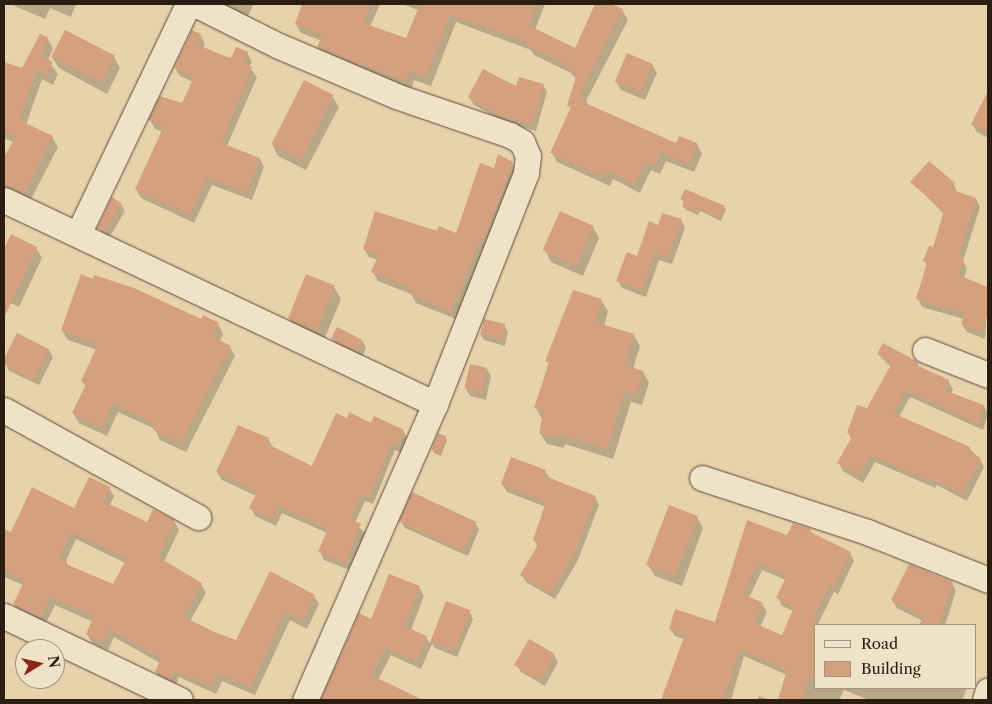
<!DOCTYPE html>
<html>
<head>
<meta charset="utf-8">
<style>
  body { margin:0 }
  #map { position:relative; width:992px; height:704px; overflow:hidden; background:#e8d2ab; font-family:"Libre Caslon Text",serif }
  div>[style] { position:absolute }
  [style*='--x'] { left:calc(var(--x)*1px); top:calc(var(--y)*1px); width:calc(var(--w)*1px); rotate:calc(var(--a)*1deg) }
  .shadow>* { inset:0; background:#0003 }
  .building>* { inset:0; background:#d6a07f; transform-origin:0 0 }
  .roads { filter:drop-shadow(0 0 1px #5a4a38) drop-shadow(0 0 1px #5a4a38) }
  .minor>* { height:25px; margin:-12.5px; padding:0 12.5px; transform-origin:12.5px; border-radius:12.5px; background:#f0e2c8 }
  span { translate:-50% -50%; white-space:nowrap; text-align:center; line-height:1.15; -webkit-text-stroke:4px #f0e2c8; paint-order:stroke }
  .frame { position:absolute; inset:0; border:5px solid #2a1d12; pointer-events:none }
  .legend { position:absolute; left:814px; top:624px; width:162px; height:65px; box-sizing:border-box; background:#f0e2c8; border:1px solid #a1937f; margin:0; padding:6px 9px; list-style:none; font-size:15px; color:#2a1d12 }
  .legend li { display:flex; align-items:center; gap:10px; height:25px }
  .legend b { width:25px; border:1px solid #a1937f }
  .north { position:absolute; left:15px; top:639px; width:50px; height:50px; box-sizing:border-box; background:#f0e2c8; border:1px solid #a1937f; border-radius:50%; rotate:81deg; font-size:14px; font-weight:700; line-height:20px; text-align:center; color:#2a1d12 }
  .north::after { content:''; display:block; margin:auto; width:18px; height:22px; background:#8f2418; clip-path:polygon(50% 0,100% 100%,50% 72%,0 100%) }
</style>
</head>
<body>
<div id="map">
  <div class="shadow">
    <i style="clip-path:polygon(10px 4px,76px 4px,71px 17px,50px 8px,45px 19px)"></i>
    <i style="clip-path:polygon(218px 4px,254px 4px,247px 18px)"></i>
    <i style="clip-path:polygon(303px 4px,380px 4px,370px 27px,407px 39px,418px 10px,402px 4px,545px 4px,535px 30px,576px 50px,597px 4px,608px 4px,622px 10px,628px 20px,586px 101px,590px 107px,677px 144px,680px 137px,697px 144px,702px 154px,694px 172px,666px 161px,660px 174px,651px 170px,640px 193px,613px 179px,610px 186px,557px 162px,552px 153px,571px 109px,569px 106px,577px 79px,571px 73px,534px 55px,531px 50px,456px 22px,431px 86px,414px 80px,411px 90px,324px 56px,319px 47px,322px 41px,301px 33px,296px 24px)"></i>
    <i style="clip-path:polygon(200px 35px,205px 44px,203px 48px,232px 59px,247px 53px,252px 62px,249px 67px,257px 77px,227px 146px,260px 159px,264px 167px,252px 200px,212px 185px,194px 223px,141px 198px,136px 189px,163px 132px,155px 129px,150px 120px,183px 105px,193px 82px,180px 76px,175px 68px)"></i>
    <i style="clip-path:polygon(47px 38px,53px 48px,48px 61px,58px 74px,53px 85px,42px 79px,26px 125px,52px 137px,58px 147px,29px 203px,4px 189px,4px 160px,14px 143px,4px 138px,4px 63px,23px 70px)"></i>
    <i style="clip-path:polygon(52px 57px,114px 57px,120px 68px,107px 94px,59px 68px)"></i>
    <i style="clip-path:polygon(652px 65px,657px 73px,645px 100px,621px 90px,616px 82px)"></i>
    <i style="clip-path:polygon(543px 85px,547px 92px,536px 131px,506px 123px,474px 105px,469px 97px)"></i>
    <i style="clip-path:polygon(332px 96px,339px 107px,306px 170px,278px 156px,272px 144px)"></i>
    <i style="clip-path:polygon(988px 98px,988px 138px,977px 132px,972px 124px)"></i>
    <i style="clip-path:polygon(512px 163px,517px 171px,456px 319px,416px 303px,411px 294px,378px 281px,373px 272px,378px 260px,369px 257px,364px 249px,437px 232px,456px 235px,494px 169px)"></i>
    <i style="clip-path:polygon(912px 182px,954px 184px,957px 193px,976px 199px,980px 207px,963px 261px,967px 268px,964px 278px,988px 288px,985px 339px,967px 332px,962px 324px,964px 319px,922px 307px,918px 299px,927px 266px,925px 261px,933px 249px,944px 214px)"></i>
    <i style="clip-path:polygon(682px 199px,724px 207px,726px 210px,721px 221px,700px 211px,698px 215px,686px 210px)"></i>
    <i style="clip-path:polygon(120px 203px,125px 211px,109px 238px,98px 228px)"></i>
    <i style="clip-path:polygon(681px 220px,685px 228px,672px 264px,659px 260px,646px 297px,622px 288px,618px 281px)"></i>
    <i style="clip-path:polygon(593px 227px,599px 238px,583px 276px,551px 262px,545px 250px)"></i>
    <i style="clip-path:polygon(11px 236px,36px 248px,42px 258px,19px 307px,4px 300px,4px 252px)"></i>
    <i style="clip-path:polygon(334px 287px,341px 299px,323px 342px,296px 330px,289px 318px)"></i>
    <i style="clip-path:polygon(601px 300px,608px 311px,604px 326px,634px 335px,640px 346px,633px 369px,643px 372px,649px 383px,642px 405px,631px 402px,613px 459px,565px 444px,564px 448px,547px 444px,540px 433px,542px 419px,536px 408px,549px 365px,547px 361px)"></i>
    <i style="clip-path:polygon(201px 321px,218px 324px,223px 334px,220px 341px,230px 347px,235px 356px,186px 452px,160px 440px,155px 429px,118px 412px,107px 436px,79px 423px,73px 413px,86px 387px,82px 381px,97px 350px,68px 340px,62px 330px)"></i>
    <i style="clip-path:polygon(504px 325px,508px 332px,505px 346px,484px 340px,480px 333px)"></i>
    <i style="clip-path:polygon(333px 339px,362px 340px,366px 348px,362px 358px,337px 346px)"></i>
    <i style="clip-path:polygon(49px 350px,53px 357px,39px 385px,9px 371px,5px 363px)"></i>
    <i style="clip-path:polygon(878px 354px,917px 363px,920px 368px,948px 381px,953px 389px,951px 394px,984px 406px,988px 414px,983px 430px,910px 397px,899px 417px,969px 448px,980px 459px,984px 467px,967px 501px,937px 485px,935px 488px,875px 462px,863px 483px,843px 471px,839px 463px,852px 440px,848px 433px,867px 410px,891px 367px)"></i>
    <i style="clip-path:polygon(487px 369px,491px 376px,486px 400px,470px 396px,466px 389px)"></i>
    <i style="clip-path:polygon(347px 420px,403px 431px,408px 439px,401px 453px,395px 450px,373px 504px,365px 501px,355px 523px,365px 533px,349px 570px,324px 560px,320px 552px,327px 533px,282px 513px,276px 526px,255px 516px,251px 508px,256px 496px,222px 480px,217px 472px,268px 439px,273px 447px,313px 467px)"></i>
    <i style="clip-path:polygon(445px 437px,447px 440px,441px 456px,434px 453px,432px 449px)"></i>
    <i style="clip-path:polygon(545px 471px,550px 478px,595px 497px,599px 505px,578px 560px,555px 599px,526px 582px,522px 575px,538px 547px,534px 540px,546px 507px,507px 492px,502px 484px)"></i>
    <i style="clip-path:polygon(evenodd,109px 488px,114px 496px,110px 505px,148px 523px,174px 521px,179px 530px,164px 562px,201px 584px,206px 593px,190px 621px,213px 634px,237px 642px,271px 573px,314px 596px,319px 604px,307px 629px,290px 620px,255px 695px,222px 681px,216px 694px,179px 677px,175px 687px,161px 680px,156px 672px,160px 663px,114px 637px,108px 650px,92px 643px,87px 634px,93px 622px,55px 605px,45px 625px,19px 613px,14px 604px,23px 585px,4px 577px,6px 531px,12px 534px,75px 509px,109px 488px,76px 539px,125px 563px,113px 585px,69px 567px,66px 561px,76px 539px)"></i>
    <i style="clip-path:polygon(697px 517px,703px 528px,682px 586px,655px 576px,648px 565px)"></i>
    <i style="clip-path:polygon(401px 521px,475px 522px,479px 530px,468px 556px,405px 528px)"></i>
    <i style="clip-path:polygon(evenodd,748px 521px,788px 536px,810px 530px,813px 534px,850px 553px,854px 561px,838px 594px,834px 592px,818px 624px,821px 625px,816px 625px,816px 688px,967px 688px,962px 700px,869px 700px,844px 690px,839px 700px,779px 700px,787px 675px,744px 656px,731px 700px,663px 700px,684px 639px,675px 636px,670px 629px,715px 624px,748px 521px,762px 570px,786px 580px,778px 598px,782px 606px,793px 611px,782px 637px,760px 627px,767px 612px,762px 604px,749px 598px,762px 570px)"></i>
    <i style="clip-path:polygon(952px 583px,956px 591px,945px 625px,921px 625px,923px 621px,897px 608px,892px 600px)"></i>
    <i style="clip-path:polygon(419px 587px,424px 596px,411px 630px,426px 637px,430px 643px,446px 602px,469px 611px,473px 619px,457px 657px,435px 648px,432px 644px,421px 669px,391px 655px,378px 680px,410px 695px,413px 700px,320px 700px,359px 615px,371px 620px)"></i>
    <i style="clip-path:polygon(554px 655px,558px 662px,545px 686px,521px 672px,517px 665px)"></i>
    <i style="clip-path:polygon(759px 696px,771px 700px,757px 700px)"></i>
  </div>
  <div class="building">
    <i style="clip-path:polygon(302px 4px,371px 4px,363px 23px,406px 38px,420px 4px,537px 4px,528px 25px,575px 48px,595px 4px,611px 4px,623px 9px,580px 94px,585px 96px,583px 102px,676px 143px,679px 136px,697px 143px,689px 164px,661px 152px,655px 166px,646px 162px,634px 184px,608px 170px,605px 177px,550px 153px,571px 107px,567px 106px,577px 73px,567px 68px,568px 65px,527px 46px,528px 42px,450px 14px,426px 77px,409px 71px,406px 81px,317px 47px,323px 34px,295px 24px)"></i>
    <i style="left:65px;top:30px;width:56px;height:30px;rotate:27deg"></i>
    <i style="clip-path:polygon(192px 30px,201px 34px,197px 44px,221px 55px,231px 58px,236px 47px,248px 52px,243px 63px,252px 67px,221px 143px,260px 158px,247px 192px,207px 177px,189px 215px,135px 189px,164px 126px,148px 120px,160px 96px,182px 103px,194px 77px,174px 68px)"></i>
    <i style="clip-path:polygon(40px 34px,48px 37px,41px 56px,53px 62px,47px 75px,36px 70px,19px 120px,53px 136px,24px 193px,4px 183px,4px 157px,16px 136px,4px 131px,4px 62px,22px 68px)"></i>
    <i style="left:627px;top:53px;width:28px;height:31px;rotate:23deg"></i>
    <i style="clip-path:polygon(483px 69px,516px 86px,519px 77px,544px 84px,532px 124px,501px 116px,468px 97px)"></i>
    <i style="left:304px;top:80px;width:33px;height:72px;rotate:27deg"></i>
    <i style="clip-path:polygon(988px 91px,988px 133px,971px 124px)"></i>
    <i style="clip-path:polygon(498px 154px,513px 162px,484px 240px,481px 238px,451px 311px,410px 294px,412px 288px,371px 272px,379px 254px,363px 249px,375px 211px,437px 231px,439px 226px,456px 233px,480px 163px,494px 168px)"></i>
    <i style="clip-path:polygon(929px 161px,955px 183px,950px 189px,976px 198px,958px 257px,964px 259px,958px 275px,988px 287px,988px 314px,981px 332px,961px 324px,965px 313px,916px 299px,927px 263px,923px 261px,929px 246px,933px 247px,944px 211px,910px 182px)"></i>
    <i style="clip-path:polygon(685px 189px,725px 206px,719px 218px,698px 208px,697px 212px,682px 207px,685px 201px,680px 199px)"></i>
    <i style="clip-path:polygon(112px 197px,121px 203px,105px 232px,97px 228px)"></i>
    <i style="left:560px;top:211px;width:37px;height:43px;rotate:24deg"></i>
    <i style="clip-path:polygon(662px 213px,682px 219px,668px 258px,655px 253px,642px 290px,616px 281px,627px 252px,637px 256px,649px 221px,658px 225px)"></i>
    <i style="clip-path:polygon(11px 234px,37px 247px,4px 318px,4px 249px)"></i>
    <i style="clip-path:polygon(81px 274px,93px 279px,94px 275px,134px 288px,201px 319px,203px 315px,219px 323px,212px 336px,231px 346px,181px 443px,153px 430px,156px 424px,113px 403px,101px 428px,72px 413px,86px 384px,81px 381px,98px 344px,61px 330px)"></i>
    <i style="left:306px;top:274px;width:31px;height:48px;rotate:22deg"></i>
    <i style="clip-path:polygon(573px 290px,602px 299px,595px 322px,634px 334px,625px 365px,643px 371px,636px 395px,624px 391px,607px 449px,559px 434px,558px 437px,539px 433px,544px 411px,534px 408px,549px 362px,545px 361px)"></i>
    <i style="left:484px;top:319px;width:22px;height:15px;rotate:13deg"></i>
    <i style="left:337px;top:327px;width:29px;height:13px;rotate:27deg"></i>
    <i style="left:17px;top:333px;width:36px;height:34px;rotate:27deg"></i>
    <i style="clip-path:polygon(883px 343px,918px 362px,916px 365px,949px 380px,944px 390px,984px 405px,978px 423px,905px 390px,893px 413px,970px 447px,968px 452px,981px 458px,962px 494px,932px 478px,931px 481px,870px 455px,859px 475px,837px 463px,853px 435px,847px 433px,857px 405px,867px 408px,892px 363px,877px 354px)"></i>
    <i style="left:470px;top:364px;width:17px;height:25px;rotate:13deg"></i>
    <i style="clip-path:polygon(349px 412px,371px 423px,374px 416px,404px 430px,397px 446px,391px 443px,369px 497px,361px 494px,350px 519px,361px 524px,345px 563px,318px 552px,328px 528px,278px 506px,272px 519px,249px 508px,257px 492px,216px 472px,238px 425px,269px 438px,267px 444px,312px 466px,336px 413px,347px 418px)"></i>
    <i style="left:438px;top:433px;width:9px;height:18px;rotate:21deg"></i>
    <i style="clip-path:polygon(511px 457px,546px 470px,544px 476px,596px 496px,575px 552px,550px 593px,520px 575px,539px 543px,533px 540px,546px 502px,501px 484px)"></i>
    <i style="clip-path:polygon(evenodd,89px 477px,110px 487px,103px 501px,147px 522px,153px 509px,175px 520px,158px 557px,202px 583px,183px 616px,214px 632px,236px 640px,270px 571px,315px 595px,302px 621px,285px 612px,250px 687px,217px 673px,212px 686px,174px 670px,170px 679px,155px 672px,161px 658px,109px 629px,103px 642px,86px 634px,94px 616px,50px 597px,40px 617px,13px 604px,25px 580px,4px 571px,4px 529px,11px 532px,32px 487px,74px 508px,89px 477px,71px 531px,127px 558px,113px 584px,66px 564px,67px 561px,59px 557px,71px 531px)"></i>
    <i style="left:412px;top:492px;width:71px;height:32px;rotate:25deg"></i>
    <i style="left:669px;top:505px;width:31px;height:64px;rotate:21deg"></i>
    <i style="clip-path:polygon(evenodd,747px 520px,787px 535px,793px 523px,811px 529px,810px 532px,851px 552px,834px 587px,829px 585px,812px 620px,816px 622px,816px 680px,809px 676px,802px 700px,778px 700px,787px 670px,740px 649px,723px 700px,661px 700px,685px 634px,669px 629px,675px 609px,715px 622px,747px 520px,758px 563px,787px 575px,776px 598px,794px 607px,782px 635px,754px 623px,763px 603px,743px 594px,758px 563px)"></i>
    <i style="clip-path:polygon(909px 564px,953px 582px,939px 625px,919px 625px,924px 617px,891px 600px)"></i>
    <i style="clip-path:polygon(389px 574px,420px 586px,404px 626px,427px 636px,416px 661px,385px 647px,371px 675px,423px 700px,321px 700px,359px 613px,371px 619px)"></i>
    <i style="left:446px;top:601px;width:26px;height:43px;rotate:21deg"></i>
    <i style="left:529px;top:639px;width:30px;height:30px;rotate:30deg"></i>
  </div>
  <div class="roads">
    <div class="minor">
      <i style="--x:195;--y:4;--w:94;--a:26.6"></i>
      <i style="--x:279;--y:46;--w:127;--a:23.1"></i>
      <i style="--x:396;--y:96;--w:120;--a:18.9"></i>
      <i style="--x:510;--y:135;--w:14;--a:30"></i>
      <i style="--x:522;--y:142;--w:15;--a:67"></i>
      <i style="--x:528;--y:156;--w:17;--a:97"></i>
      <i style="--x:526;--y:173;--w:248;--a:111.5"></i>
      <i style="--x:435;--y:404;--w:323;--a:113.7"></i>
      <i style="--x:4;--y:200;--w:477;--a:25.3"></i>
      <i style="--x:78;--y:234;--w:255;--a:-64.4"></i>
      <i style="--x:925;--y:350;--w:68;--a:21.6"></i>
      <i style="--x:4;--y:410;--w:222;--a:28.9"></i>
      <i style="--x:702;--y:478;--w:174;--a:18.1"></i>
      <i style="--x:867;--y:532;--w:130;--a:21.6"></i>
      <i style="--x:4;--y:616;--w:195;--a:25.5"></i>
      <i style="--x:985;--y:700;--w:10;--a:-73"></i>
    </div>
  </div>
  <div class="frame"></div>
  <ul class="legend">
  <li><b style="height:6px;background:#f0e2c8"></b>Road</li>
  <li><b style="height:14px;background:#d6a07f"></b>Building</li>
  </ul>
  <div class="north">N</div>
</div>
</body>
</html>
